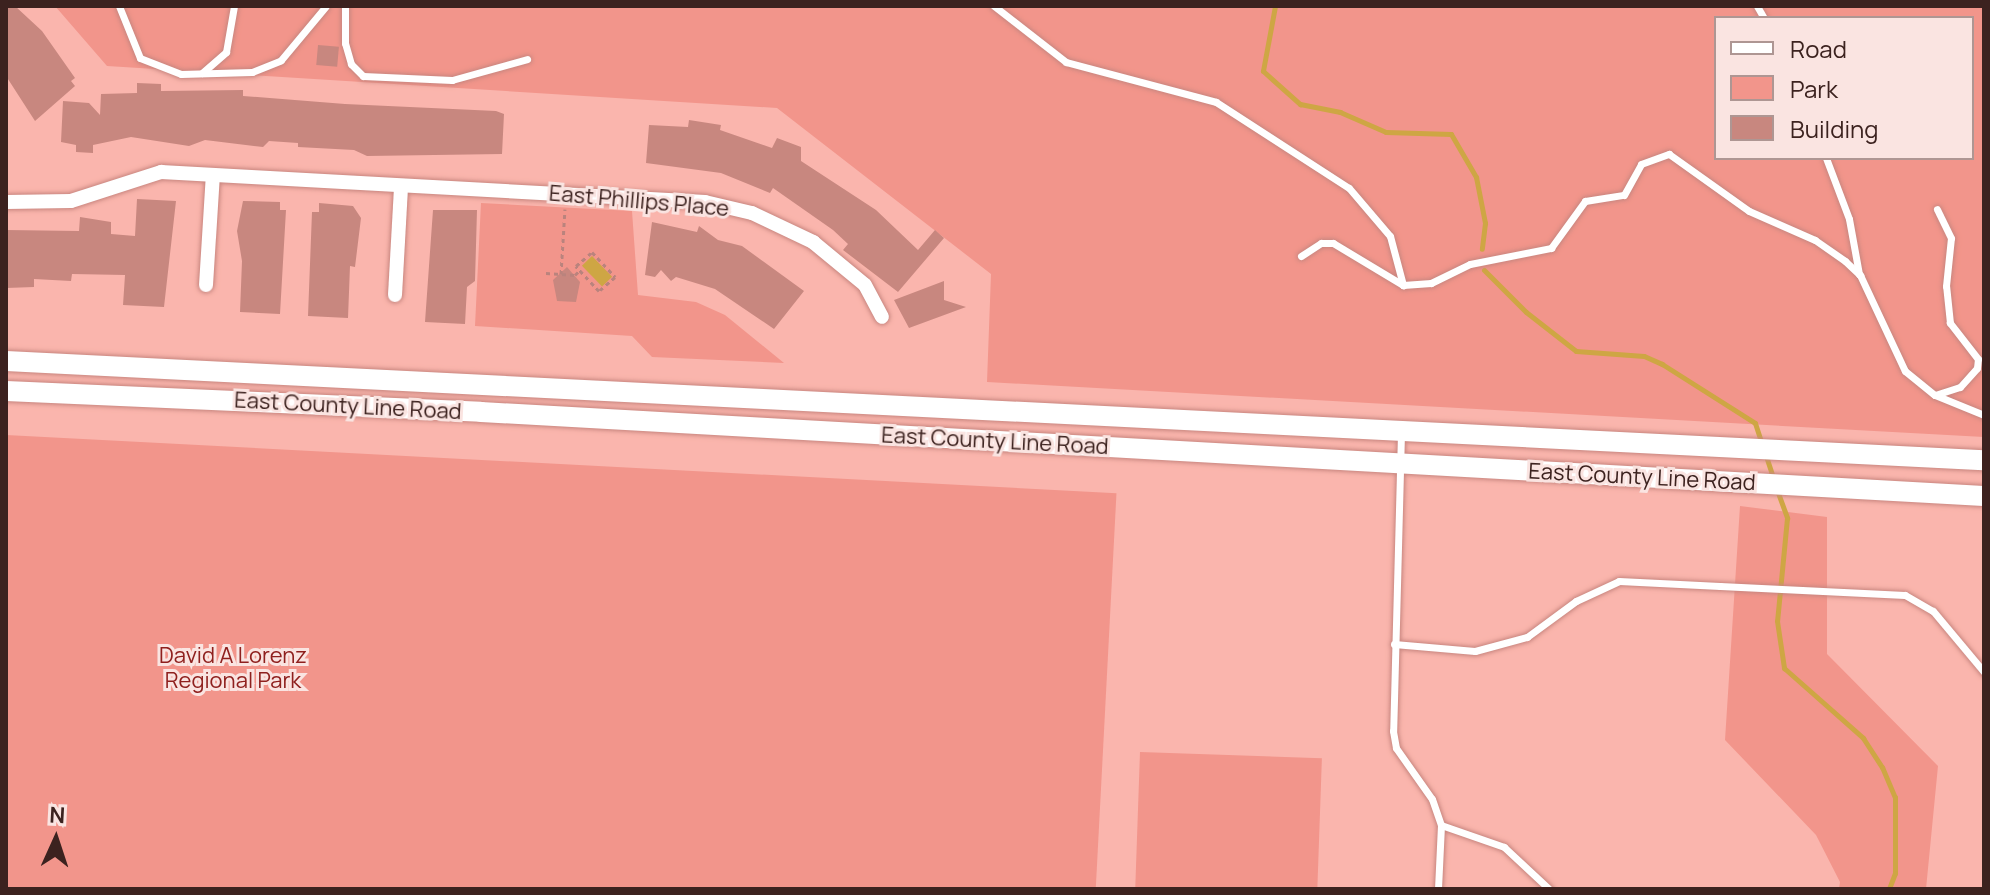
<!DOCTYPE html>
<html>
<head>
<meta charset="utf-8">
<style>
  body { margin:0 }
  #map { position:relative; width:1990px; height:895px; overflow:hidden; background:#fab5ad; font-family:Manrope,sans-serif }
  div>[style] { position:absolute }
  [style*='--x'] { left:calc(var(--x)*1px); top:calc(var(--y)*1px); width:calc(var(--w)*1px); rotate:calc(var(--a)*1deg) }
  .green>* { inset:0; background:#f2958b; transform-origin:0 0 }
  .water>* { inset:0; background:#cea644; transform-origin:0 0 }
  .stream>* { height:5px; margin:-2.5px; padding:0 2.5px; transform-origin:2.5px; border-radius:2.5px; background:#cea644 }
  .building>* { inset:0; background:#c8877f; transform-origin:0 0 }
  .path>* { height:3px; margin-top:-1.5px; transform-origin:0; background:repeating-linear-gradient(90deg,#ba837d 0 4px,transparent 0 8px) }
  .roads { filter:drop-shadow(0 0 2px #c8867f) drop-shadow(0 0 2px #c8867f) }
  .service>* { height:7px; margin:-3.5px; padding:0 3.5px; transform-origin:3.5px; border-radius:3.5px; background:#fff }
  .minor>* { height:14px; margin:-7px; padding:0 7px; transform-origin:7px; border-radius:7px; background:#fff }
  .secondary>* { height:20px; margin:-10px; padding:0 10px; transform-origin:10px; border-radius:10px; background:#fff }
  span { translate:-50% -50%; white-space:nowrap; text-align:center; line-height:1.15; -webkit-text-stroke:6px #fae4e1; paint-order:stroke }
  .street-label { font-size:22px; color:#3c221f }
  .park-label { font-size:22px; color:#8f201e }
  .frame { position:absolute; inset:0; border:8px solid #3c221f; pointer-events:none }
  .legend { position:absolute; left:1714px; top:16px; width:260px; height:144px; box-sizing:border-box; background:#fae4e1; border:2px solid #ae9693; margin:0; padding:10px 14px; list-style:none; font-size:24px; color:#3c221f }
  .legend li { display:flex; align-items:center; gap:16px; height:40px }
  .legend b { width:40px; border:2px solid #ae9693 }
  .north { position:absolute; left:16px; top:799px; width:80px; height:80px; -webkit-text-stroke:6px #fae4e1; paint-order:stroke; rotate:3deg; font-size:22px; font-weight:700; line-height:32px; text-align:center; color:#3c221f }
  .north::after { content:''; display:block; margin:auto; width:28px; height:36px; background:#3c221f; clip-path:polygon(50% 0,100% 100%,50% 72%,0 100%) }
</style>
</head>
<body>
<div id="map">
  <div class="green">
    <i style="clip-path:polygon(evenodd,55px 6px,1984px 6px,1984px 437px,987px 382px,991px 274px,777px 108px,107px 66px,55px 6px,1716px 18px,1972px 18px,1972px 158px,1716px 158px,1716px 18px)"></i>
    <i style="clip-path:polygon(481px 203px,632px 211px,638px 295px,696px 302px,725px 315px,784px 363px,652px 357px,632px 336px,475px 326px)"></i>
    <i style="left:6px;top:435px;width:1112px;height:454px;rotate:3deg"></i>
    <i style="clip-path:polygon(1740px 506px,1827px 517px,1827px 654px,1938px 766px,1926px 889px,1839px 889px,1840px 882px,1816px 835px,1725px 740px)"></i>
    <i style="left:1140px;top:752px;width:182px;height:137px;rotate:2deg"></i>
  </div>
  <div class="water">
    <i style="left:592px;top:256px;width:29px;height:14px;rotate:46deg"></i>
  </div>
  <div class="stream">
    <i style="--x:1275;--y:6;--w:66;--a:100.5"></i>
    <i style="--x:1263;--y:71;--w:50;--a:41.7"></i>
    <i style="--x:1300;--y:104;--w:41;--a:11.3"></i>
    <i style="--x:1340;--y:112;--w:50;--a:23.5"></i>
    <i style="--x:1386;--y:132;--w:65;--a:1.8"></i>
    <i style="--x:1451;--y:134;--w:50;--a:59.8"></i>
    <i style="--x:1476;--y:177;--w:47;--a:78.9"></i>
    <i style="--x:1485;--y:223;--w:26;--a:97"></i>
    <i style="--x:1484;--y:270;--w:59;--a:45"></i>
    <i style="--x:1526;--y:312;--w:63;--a:38"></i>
    <i style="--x:1576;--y:351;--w:68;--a:4.2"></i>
    <i style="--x:1644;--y:356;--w:20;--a:24"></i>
    <i style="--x:1662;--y:364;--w:110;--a:32.4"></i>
    <i style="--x:1755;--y:423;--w:20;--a:72"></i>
    <i style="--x:1766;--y:456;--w:25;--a:72"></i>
    <i style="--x:1777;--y:490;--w:30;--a:70"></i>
    <i style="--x:1787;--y:518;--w:103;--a:95.5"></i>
    <i style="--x:1777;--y:621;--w:48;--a:81.5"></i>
    <i style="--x:1784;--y:668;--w:106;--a:41.5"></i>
    <i style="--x:1863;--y:738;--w:35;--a:57"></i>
    <i style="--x:1882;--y:767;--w:33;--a:67"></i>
    <i style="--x:1895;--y:797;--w:76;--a:90"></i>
    <i style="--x:1895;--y:873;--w:17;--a:111"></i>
  </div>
  <div class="building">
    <i style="clip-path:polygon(6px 6px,15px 6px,42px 31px,75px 78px,71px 81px,75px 86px,35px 121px,6px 76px)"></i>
    <i style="left:318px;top:45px;width:21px;height:20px;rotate:5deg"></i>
    <i style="clip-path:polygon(137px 83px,161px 84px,161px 91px,243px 90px,243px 96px,345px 104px,496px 111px,504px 114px,502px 154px,367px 156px,354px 150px,298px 147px,298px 143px,269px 141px,263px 147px,205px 140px,189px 146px,131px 137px,93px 145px,93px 153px,76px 152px,76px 145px,61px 142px,63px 101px,89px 103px,100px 115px,101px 94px,137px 93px)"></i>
    <i style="clip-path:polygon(689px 120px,721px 125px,720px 130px,772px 148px,777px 138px,801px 147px,801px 161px,876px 210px,918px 250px,935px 230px,944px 238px,898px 292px,843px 250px,848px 244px,833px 230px,773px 188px,770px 193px,721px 173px,646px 163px,649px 125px,688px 127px)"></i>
    <i style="clip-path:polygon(137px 199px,176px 201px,164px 307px,123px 305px,125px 275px,72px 274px,71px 281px,34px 279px,34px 287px,6px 288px,6px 230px,79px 231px,80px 217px,111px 222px,111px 234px,135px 236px)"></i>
    <i style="clip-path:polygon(243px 201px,280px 202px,280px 210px,286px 210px,280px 314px,240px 312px,242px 261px,237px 231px)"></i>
    <i style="clip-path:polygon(319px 203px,353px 206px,361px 218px,355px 267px,350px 266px,348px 318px,308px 316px,312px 212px,319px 212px)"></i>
    <i style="clip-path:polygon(433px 210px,477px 210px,475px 281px,467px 287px,465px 324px,425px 322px)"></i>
    <i style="clip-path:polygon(652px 222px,697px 232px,699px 226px,718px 240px,742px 246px,804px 291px,774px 329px,715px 289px,676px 277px,671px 281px,661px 270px,655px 277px,645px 275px)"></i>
    <i style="clip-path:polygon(567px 267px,580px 282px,576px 302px,557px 301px,553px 280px)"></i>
    <i style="clip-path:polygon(944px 281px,944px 300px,966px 307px,909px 328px,894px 300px)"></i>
  </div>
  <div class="path">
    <i style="--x:592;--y:252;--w:34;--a:47"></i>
    <i style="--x:615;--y:277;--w:21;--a:139"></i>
    <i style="--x:599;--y:291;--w:34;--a:-133"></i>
    <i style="--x:576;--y:266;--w:21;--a:-41"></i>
    <i style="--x:546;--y:273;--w:29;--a:4"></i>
    <i style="--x:575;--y:275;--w:7;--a:-45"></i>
    <i style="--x:561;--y:274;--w:65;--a:-86.5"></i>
  </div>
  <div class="roads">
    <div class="service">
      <i style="--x:119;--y:6;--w:56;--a:68"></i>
      <i style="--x:140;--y:58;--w:44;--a:21.3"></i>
      <i style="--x:181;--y:74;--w:71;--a:-1.6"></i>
      <i style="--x:252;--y:72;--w:31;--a:-22"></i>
      <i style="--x:281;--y:60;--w:70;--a:-50.2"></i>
      <i style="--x:345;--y:6;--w:37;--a:90"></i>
      <i style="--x:345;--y:43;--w:22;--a:74"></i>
      <i style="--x:351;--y:64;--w:17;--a:45"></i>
      <i style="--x:363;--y:76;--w:89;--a:2.6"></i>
      <i style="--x:452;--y:80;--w:78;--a:-15.6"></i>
      <i style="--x:994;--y:6;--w:91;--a:37.9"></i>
      <i style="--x:1066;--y:62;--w:155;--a:14.9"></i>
      <i style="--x:1216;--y:102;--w:158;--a:32.9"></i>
      <i style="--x:1349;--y:188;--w:63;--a:49.5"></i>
      <i style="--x:1390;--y:236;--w:51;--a:75.1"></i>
      <i style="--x:1757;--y:6;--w:14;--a:60"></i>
      <i style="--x:202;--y:73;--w:32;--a:-41"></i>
      <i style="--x:226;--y:52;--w:47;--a:-80.1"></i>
      <i style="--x:1826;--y:158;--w:65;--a:69.3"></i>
      <i style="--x:1849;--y:219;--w:56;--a:79.7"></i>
      <i style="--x:1301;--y:256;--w:24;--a:-33"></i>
      <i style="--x:1321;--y:243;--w:12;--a:0"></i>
      <i style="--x:1333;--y:243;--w:82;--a:31"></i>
      <i style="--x:1403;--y:285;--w:28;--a:-4"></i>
      <i style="--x:1431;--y:283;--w:43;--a:-26"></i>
      <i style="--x:1470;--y:264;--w:83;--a:-11.2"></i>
      <i style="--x:1551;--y:248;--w:58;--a:-54.1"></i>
      <i style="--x:1585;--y:201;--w:39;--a:-9"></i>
      <i style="--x:1624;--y:195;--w:35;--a:-61"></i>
      <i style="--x:1641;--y:164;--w:30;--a:-20"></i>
      <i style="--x:1669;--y:154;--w:98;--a:35.5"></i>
      <i style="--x:1749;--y:211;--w:72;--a:23.7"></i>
      <i style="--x:1815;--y:240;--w:37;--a:35"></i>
      <i style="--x:1845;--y:261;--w:21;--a:43"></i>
      <i style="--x:1860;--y:275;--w:106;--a:64.9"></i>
      <i style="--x:1905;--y:371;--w:38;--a:39"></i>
      <i style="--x:1935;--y:395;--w:26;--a:-18"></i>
      <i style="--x:1960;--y:387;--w:25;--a:-48"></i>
      <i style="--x:1977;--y:368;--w:9;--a:-84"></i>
      <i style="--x:1978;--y:359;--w:46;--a:-127.9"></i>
      <i style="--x:1950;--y:323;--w:37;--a:-96"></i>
      <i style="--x:1946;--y:286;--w:48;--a:-84.1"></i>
      <i style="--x:1951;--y:238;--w:32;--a:-116"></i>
      <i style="--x:1935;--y:395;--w:53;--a:22.2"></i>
      <i style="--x:1401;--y:433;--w:298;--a:91.5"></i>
      <i style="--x:1393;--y:731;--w:17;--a:80"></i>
      <i style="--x:1396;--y:748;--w:62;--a:54.8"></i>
      <i style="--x:1432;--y:799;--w:28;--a:71"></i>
      <i style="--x:1441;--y:825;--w:64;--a:92.7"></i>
      <i style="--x:1394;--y:644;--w:81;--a:4.9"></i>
      <i style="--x:1475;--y:651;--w:54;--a:-15.1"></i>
      <i style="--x:1527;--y:637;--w:61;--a:-36.3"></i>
      <i style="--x:1576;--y:601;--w:47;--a:-24.9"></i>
      <i style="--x:1619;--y:581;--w:101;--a:2.8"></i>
      <i style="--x:1720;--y:586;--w:185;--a:2.8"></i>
      <i style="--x:1905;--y:595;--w:32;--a:30"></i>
      <i style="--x:1933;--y:611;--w:80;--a:50.1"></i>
      <i style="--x:1441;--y:825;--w:67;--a:19.2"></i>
      <i style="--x:1504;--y:847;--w:62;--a:43"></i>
    </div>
    <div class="minor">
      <i style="--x:6;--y:202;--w:65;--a:-0.9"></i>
      <i style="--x:71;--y:201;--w:95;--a:-17.9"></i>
      <i style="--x:161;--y:172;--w:545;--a:3.16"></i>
      <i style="--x:705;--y:202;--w:48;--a:13.2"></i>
      <i style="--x:752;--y:213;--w:68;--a:25.4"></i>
      <i style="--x:813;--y:242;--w:67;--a:39.6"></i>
      <i style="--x:865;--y:285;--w:36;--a:62"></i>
      <i style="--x:206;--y:285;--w:110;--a:-86.4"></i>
      <i style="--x:395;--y:295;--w:108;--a:-86.8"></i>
    </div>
    <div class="secondary">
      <i style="--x:6;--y:361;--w:1980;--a:2.87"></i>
      <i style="--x:6;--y:391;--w:475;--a:2.5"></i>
      <i style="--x:481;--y:412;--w:1505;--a:3.2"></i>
    </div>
  </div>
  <div class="street-label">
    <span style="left:639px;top:201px;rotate:5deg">East Phillips Place</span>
    <span style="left:348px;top:406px;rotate:3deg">East County Line Road</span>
    <span style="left:995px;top:441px;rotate:3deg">East County Line Road</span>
    <span style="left:1642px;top:477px;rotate:3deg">East County Line Road</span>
  </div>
  <div class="park-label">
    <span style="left:233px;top:668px">David A Lorenz<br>Regional Park</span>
  </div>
  <div class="frame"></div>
  <ul class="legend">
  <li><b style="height:10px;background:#fff"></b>Road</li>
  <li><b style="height:22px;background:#f2958b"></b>Park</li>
  <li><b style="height:22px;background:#c8877f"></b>Building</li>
  </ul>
  <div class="north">N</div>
</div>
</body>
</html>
